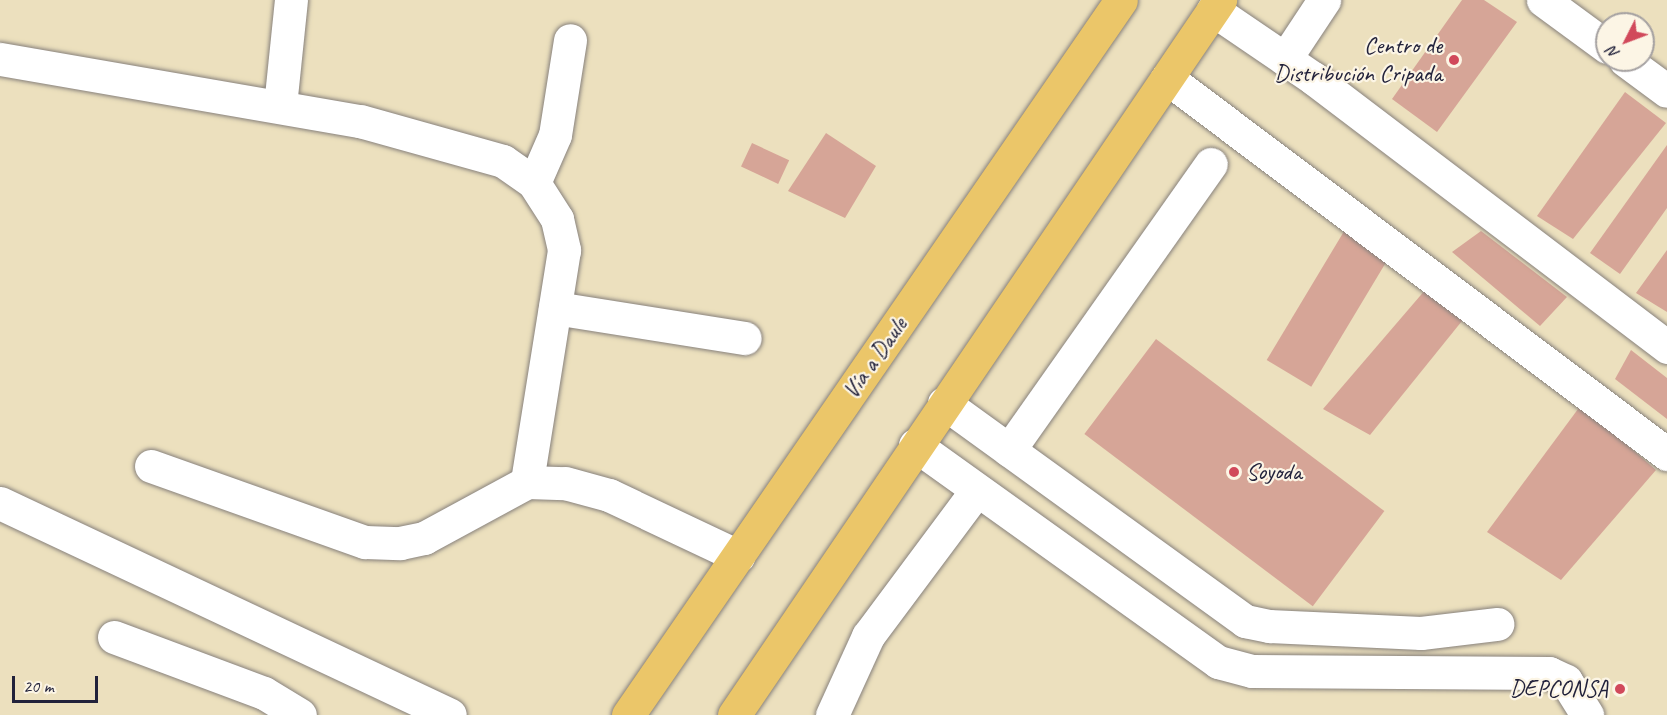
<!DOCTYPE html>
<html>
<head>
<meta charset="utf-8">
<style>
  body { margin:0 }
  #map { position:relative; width:1667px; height:715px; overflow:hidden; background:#ece0be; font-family:Caveat,sans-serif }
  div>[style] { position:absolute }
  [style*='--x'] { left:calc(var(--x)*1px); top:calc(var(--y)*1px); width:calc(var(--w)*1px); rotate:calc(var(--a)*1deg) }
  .building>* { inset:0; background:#d6a597; transform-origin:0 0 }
  .roads { filter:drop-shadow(0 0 2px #87817c) drop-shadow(0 0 2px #87817c) }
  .minor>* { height:33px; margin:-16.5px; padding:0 16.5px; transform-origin:16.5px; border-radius:16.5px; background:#fff }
  .highway>* { height:33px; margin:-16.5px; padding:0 16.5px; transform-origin:16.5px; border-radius:16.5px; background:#ebc669 }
  .dots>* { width:16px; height:16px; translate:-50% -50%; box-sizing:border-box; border:3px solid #fcf5e5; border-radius:50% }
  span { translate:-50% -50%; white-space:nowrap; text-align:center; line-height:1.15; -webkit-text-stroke:4.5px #fcf5e5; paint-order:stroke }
  .poi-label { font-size:24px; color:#22223b }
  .right { translate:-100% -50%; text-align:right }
  .left { translate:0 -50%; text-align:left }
  .street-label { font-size:24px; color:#22223b }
  .north { position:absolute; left:1595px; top:12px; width:60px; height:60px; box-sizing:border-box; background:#fcf5e5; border:2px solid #a5a1a1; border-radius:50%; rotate:228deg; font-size:16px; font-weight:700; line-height:24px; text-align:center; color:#22223b }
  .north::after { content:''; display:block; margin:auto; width:21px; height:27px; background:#d1495b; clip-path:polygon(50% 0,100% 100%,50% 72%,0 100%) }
  .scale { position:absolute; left:12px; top:676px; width:86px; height:27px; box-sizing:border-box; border:3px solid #22223b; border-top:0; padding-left:8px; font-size:18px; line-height:21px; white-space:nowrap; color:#22223b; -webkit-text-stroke:4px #fcf5e5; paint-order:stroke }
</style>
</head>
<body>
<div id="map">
  <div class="building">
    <i style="clip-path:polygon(1462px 0,1484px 0,1517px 22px,1437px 132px,1392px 99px)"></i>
    <i style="clip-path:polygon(1625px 92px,1666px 123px,1573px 239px,1537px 216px)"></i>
    <i style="clip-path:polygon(826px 133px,876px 166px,845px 218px,788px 191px)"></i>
    <i style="left:752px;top:143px;width:41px;height:26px;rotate:25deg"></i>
    <i style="clip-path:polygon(1667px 145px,1667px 208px,1620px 274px,1590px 253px)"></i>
    <i style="left:1346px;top:228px;width:52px;height:154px;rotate:31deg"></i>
    <i style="clip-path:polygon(1481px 231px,1567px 297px,1540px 326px,1452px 252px)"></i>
    <i style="clip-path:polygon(1667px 250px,1667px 312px,1636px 293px)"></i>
    <i style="clip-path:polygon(1426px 289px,1466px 316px,1370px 435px,1323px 409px)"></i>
    <i style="left:1156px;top:339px;width:286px;height:119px;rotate:37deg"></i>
    <i style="clip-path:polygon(1631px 350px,1667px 378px,1667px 419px,1615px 379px)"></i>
    <i style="clip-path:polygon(1581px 405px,1656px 470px,1561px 580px,1487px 532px)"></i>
  </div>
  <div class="roads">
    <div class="minor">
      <i style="--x:1543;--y:0;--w:79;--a:36.3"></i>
      <i style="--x:1213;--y:10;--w:121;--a:34.2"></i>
      <i style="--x:1313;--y:78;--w:445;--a:37.2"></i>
      <i style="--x:0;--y:59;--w:365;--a:9.8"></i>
      <i style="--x:360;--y:121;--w:148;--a:15.6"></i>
      <i style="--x:503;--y:161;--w:38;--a:35"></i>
      <i style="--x:534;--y:183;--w:43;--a:57.4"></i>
      <i style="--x:557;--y:219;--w:32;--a:77"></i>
      <i style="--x:564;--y:250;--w:235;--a:99.1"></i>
      <i style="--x:1285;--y:59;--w:71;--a:-56.5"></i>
      <i style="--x:1625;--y:60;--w:52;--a:36.4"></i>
      <i style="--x:1167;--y:78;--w:626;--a:36.94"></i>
      <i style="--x:280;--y:106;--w:107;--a:-84.1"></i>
      <i style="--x:534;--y:183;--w:52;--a:-66.4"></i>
      <i style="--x:555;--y:135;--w:96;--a:-81"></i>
      <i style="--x:555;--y:308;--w:192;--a:9"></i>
      <i style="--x:944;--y:403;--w:372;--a:35.9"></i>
      <i style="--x:1245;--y:621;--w:25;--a:12"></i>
      <i style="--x:1269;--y:626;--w:152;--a:2.6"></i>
      <i style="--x:1421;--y:633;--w:77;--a:-6.8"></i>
      <i style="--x:915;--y:445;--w:373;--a:35.6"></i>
      <i style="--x:1218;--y:662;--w:35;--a:15"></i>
      <i style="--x:1252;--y:671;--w:297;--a:0.4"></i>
      <i style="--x:1549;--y:673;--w:19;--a:25"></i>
      <i style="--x:1566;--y:681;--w:40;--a:58"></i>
      <i style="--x:1009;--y:450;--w:350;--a:-54.8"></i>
      <i style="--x:151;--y:466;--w:227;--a:19.6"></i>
      <i style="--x:365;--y:542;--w:35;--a:2"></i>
      <i style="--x:400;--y:543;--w:25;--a:-12"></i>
      <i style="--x:424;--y:538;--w:117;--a:-28.5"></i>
      <i style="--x:527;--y:482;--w:38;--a:2"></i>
      <i style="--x:565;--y:483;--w:46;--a:15.3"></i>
      <i style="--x:609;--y:495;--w:143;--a:25.3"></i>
      <i style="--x:0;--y:503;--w:497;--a:25.2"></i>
      <i style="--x:114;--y:637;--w:160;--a:20.5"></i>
      <i style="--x:264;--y:693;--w:42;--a:31.4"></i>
      <i style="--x:832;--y:715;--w:87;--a:-65.5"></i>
      <i style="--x:868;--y:636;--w:181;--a:-53.3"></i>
    </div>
    <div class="highway">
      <i style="--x:628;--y:715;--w:868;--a:-55.41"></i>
      <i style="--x:734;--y:715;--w:865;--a:-55.8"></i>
    </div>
  </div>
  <div class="dots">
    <i style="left:1454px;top:60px;background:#d1495b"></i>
    <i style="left:1234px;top:472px;background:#d1495b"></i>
    <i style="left:1620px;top:689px;background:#d1495b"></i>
  </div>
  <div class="poi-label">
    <span class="right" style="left:1442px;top:60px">Centro de<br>Distribución Cripada</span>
    <span class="left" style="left:1246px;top:472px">Soyoda</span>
    <span class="right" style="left:1608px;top:689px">DEPCONSA</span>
  </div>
  <div class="street-label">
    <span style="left:875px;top:358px;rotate:-55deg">Vía a Daule</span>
  </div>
  <div class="north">N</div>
  <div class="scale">20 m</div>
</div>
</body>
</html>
